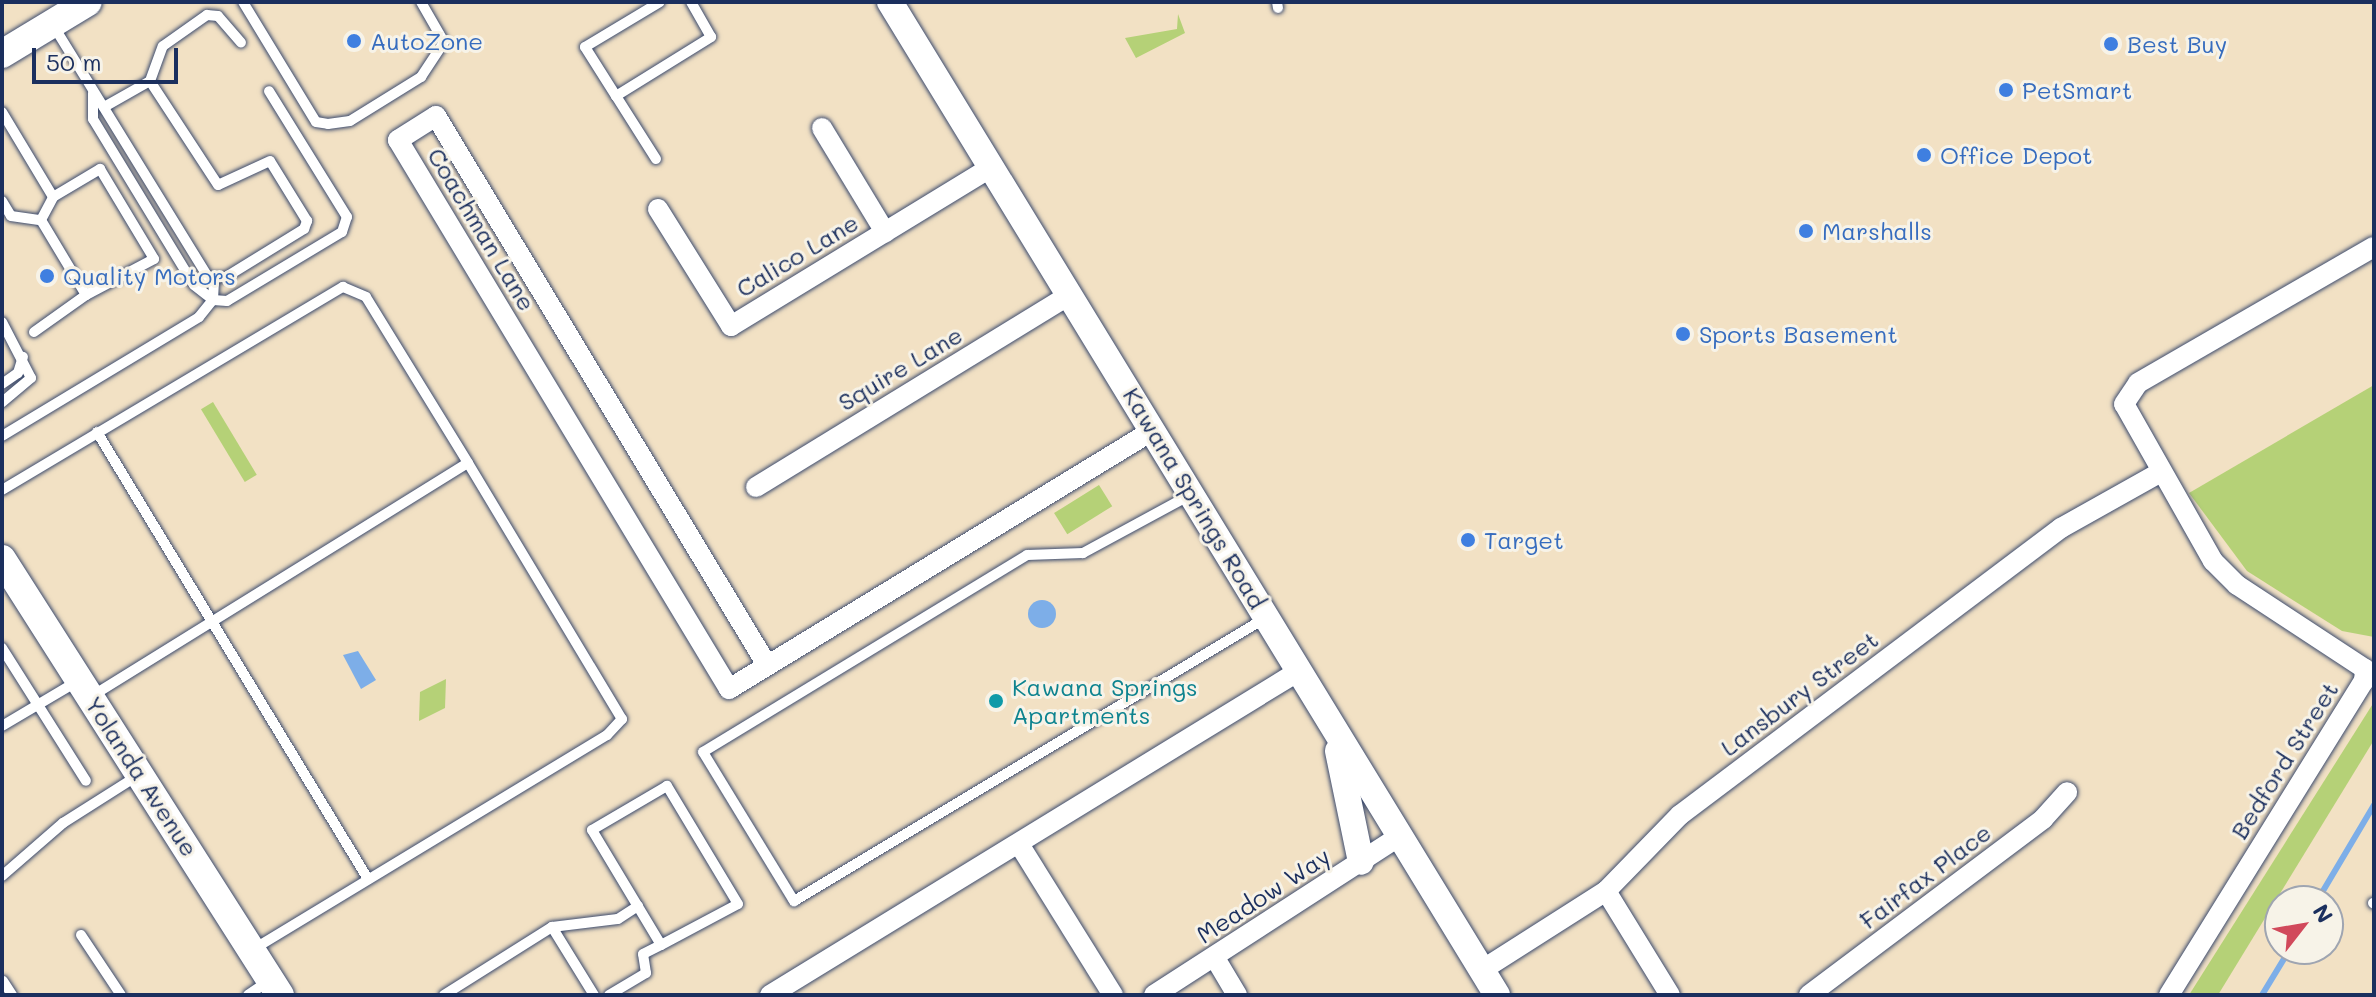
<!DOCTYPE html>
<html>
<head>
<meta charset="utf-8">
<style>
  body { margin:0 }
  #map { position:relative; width:2376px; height:997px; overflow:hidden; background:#f2e1c4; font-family:Mali,sans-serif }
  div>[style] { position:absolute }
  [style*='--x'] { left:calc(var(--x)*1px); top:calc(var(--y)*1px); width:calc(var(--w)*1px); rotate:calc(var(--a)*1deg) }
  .green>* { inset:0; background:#b5d177; transform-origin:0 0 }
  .water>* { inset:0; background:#7daee8 }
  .round { border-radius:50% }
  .stream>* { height:6px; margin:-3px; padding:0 3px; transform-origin:3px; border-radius:3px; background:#7daee8 }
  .roads { filter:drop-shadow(0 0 2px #3b4a6d) drop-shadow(0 0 2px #3b4a6d) }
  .service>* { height:10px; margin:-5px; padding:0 5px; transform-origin:5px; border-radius:5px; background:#fff }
  .minor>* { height:20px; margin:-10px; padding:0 10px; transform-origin:10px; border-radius:10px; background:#fff }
  .tertiary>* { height:26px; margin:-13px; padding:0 13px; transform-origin:13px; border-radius:13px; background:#fff }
  .secondary>* { height:28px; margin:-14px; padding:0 14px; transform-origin:14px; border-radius:14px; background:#fff }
  .dots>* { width:22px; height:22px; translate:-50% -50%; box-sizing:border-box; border:4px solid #f7f3e8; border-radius:50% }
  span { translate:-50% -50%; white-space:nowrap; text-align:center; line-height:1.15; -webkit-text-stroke:6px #f7f3e8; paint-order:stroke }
  .shop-label { font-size:24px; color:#366cbe }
  .left { translate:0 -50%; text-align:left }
  .street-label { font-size:24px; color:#1b2f5e }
  .culture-label { font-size:24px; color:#0d838f }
  .frame { position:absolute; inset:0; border:4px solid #1b2f5e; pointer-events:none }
  .north { position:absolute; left:2264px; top:885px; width:80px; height:80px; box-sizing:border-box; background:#f7f3e8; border:2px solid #9fa5b1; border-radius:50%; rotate:59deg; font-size:22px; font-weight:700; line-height:32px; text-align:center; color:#1b2f5e }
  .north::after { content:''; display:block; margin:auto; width:28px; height:36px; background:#d1495b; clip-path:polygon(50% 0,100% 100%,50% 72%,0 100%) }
  .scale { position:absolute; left:32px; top:48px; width:146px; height:36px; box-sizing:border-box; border:4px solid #1b2f5e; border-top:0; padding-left:10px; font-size:24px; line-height:28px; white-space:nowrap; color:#1b2f5e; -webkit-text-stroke:6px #f7f3e8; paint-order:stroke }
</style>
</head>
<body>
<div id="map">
  <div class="green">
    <i style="clip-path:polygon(1178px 14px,1185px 33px,1136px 58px,1125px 38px,1177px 29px)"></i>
    <i style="clip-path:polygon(2374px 385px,2374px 637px,2342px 631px,2247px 571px,2189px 493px)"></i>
    <i style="left:213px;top:402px;width:85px;height:14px;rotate:59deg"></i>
    <i style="left:1099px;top:485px;width:25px;height:53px;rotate:58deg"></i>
    <i style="clip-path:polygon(446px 679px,445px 708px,419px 721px,420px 692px)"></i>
    <i style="clip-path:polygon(2374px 702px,2374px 740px,2218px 995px,2189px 995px)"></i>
  </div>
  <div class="water">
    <i class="round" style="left:1028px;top:600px;width:28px;height:28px"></i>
    <i style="clip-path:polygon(358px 651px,376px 680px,361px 689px,343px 655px)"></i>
  </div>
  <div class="stream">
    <i style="--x:2317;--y:901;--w:112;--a:-59.3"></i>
    <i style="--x:2262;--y:995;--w:54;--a:-58.7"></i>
  </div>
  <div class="roads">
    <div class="service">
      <i style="--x:243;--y:2;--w:140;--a:58.7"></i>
      <i style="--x:316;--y:122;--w:12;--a:9"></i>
      <i style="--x:328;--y:124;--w:22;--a:-8"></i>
      <i style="--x:350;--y:121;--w:84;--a:-31.8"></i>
      <i style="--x:421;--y:77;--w:42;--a:-56.7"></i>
      <i style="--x:444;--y:42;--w:46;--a:-119.9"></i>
      <i style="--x:1277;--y:2;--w:6;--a:81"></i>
      <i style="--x:53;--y:25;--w:296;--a:58.4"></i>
      <i style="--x:208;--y:277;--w:18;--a:0"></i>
      <i style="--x:226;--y:277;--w:92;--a:-31.6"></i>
      <i style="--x:304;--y:229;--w:9;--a:-69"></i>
      <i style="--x:307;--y:221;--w:70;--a:-121.7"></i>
      <i style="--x:270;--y:161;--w:57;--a:155.2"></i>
      <i style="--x:218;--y:185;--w:124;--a:-123.2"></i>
      <i style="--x:150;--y:81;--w:53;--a:150.5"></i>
      <i style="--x:150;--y:81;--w:37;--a:-70"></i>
      <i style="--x:163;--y:46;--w:54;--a:-35.2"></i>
      <i style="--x:207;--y:15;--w:11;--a:5"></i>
      <i style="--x:218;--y:16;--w:35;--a:49"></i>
      <i style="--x:93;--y:93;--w:26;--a:90"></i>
      <i style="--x:93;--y:119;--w:194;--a:58.7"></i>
      <i style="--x:194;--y:285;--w:24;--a:38"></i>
      <i style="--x:213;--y:300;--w:14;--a:4"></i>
      <i style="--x:227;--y:301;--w:134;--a:-31"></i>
      <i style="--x:342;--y:232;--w:16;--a:-72"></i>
      <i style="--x:347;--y:217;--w:148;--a:-121.8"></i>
      <i style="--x:616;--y:96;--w:58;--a:-122.3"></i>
      <i style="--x:585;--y:47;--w:87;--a:-31"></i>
      <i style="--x:2;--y:112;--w:99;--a:59"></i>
      <i style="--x:656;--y:159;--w:75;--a:-122.4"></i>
      <i style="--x:616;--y:96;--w:112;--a:-31.8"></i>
      <i style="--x:711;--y:37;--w:40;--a:-119.7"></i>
      <i style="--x:2;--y:201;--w:17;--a:59"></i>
      <i style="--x:11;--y:216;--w:30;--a:8"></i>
      <i style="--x:41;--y:220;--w:26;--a:-62"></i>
      <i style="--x:53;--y:197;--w:55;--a:-30.8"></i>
      <i style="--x:100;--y:169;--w:105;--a:59"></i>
      <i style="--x:154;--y:259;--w:77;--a:152.1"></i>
      <i style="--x:86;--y:295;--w:87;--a:-121"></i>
      <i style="--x:2;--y:322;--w:63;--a:62.6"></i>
      <i style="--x:31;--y:378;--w:38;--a:140"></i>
      <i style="--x:34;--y:332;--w:64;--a:-35.4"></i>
      <i style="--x:2;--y:384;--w:19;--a:-35"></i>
      <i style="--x:18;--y:373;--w:17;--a:-73"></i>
      <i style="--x:97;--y:432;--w:523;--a:58.77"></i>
      <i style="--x:2;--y:436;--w:230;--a:-31.1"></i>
      <i style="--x:199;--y:317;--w:22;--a:-51"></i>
      <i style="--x:213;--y:300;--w:20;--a:-87"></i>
      <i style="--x:2;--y:490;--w:397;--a:-30.8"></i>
      <i style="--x:343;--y:287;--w:25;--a:23"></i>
      <i style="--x:366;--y:297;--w:195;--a:58.4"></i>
      <i style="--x:1190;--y:495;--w:122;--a:151.5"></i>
      <i style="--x:1083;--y:553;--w:56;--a:178"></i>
      <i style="--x:1027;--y:555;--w:379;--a:148.7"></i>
      <i style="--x:703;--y:752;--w:175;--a:58.6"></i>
      <i style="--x:794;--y:901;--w:552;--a:-30.98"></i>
      <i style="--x:2;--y:648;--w:157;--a:57.7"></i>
      <i style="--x:92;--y:696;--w:442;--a:-31.8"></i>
      <i style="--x:468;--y:463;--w:299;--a:59"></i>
      <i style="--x:622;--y:719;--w:22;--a:133"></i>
      <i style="--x:607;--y:735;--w:413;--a:148.8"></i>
      <i style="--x:2;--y:726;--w:86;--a:-30.7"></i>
      <i style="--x:2;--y:876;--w:81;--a:-41"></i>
      <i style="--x:63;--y:823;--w:88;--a:-32.4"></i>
      <i style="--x:2373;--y:903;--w:1;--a:45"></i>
      <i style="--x:552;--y:927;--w:66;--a:-6.9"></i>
      <i style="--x:618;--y:919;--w:24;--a:-33"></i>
      <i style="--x:81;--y:935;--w:72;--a:56.3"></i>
      <i style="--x:3;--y:981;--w:17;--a:57"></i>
      <i style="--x:248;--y:995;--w:25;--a:-34"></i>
      <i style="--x:444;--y:995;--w:128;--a:-32.2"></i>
      <i style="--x:552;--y:927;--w:80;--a:58.3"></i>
      <i style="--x:609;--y:995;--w:43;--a:-30.7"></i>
      <i style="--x:646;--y:973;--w:19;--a:-99"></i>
      <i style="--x:643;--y:954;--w:20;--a:-27"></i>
      <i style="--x:661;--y:945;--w:87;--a:-28"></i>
      <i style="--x:738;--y:904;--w:138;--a:-121"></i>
      <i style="--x:667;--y:786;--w:87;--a:149.6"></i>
      <i style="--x:592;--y:830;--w:134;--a:59"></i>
    </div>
    <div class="minor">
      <i style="--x:822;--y:128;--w:122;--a:58.8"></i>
      <i style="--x:658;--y:209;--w:138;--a:58"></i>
      <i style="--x:731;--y:326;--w:305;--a:-31.4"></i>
      <i style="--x:756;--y:487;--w:369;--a:-31.5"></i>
      <i style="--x:767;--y:665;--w:641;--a:-121.09"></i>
      <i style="--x:436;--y:116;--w:45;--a:147.7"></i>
      <i style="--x:398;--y:140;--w:641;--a:58.91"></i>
      <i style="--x:729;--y:689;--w:497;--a:-31.4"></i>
      <i style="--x:1019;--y:844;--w:178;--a:58.1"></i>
      <i style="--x:1606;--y:891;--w:122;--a:58.4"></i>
      <i style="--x:1215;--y:958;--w:43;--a:59.3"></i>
      <i style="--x:1482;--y:970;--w:147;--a:-32.5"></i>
      <i style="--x:1606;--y:891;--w:106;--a:-45.8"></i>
      <i style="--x:1680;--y:815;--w:477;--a:-37"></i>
      <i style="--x:2061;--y:528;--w:112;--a:-29.3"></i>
      <i style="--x:770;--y:995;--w:620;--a:-31.49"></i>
      <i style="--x:1154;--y:995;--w:293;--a:-32.9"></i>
      <i style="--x:1809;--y:995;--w:293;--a:-36.9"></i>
      <i style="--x:2043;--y:819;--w:36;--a:-48"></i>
      <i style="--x:2169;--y:995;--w:370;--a:-58.2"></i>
      <i style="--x:2364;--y:681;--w:12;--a:-85"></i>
      <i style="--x:2365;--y:669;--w:153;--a:-146.7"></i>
      <i style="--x:2237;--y:585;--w:34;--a:-135"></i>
      <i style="--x:2213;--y:561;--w:180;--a:-119.5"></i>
      <i style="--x:2124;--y:404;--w:25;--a:-56"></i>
      <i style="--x:2138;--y:383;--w:272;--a:-30"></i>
    </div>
    <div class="tertiary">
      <i style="--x:890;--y:2;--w:1164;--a:58.56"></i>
      <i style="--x:1338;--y:751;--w:113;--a:78.3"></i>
    </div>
    <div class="secondary">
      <i style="--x:2;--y:54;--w:100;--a:-31.2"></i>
      <i style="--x:2;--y:559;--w:517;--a:57.48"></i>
    </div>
  </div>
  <div class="dots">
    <i style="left:354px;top:41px;background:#3f7fe0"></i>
    <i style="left:2111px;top:44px;background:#3f7fe0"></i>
    <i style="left:2006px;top:90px;background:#3f7fe0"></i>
    <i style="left:1924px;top:155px;background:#3f7fe0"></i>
    <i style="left:1806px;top:231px;background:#3f7fe0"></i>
    <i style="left:47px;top:276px;background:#3f7fe0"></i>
    <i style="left:1683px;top:334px;background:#3f7fe0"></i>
    <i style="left:1468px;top:540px;background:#3f7fe0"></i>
    <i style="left:996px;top:701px;background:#0f9aa8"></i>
  </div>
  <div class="shop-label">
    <span class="left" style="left:370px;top:41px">AutoZone</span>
    <span class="left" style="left:2127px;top:44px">Best Buy</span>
    <span class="left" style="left:2022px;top:90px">PetSmart</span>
    <span class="left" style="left:1940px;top:155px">Office Depot</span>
    <span class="left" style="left:1822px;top:231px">Marshalls</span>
    <span class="left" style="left:63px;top:276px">Quality Motors</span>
    <span class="left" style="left:1699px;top:334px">Sports Basement</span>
    <span class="left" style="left:1484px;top:540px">Target</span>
  </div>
  <div class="street-label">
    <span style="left:482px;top:229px;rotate:59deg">Coachman Lane</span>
    <span style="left:797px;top:255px;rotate:-31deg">Calico Lane</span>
    <span style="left:900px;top:368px;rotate:-31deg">Squire Lane</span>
    <span style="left:1195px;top:498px;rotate:59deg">Kawana Springs Road</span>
    <span style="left:1799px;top:693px;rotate:-37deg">Lansbury Street</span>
    <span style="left:2284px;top:760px;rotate:-58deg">Bedford Street</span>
    <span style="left:142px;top:776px;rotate:57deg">Yolanda Avenue</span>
    <span style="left:1925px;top:876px;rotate:-37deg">Fairfax Place</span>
    <span style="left:1263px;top:895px;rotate:-33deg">Meadow Way</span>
  </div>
  <div class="culture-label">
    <span class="left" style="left:1012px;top:701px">Kawana Springs<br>Apartments</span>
  </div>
  <div class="frame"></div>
  <div class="north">N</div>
  <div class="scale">50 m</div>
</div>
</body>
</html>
